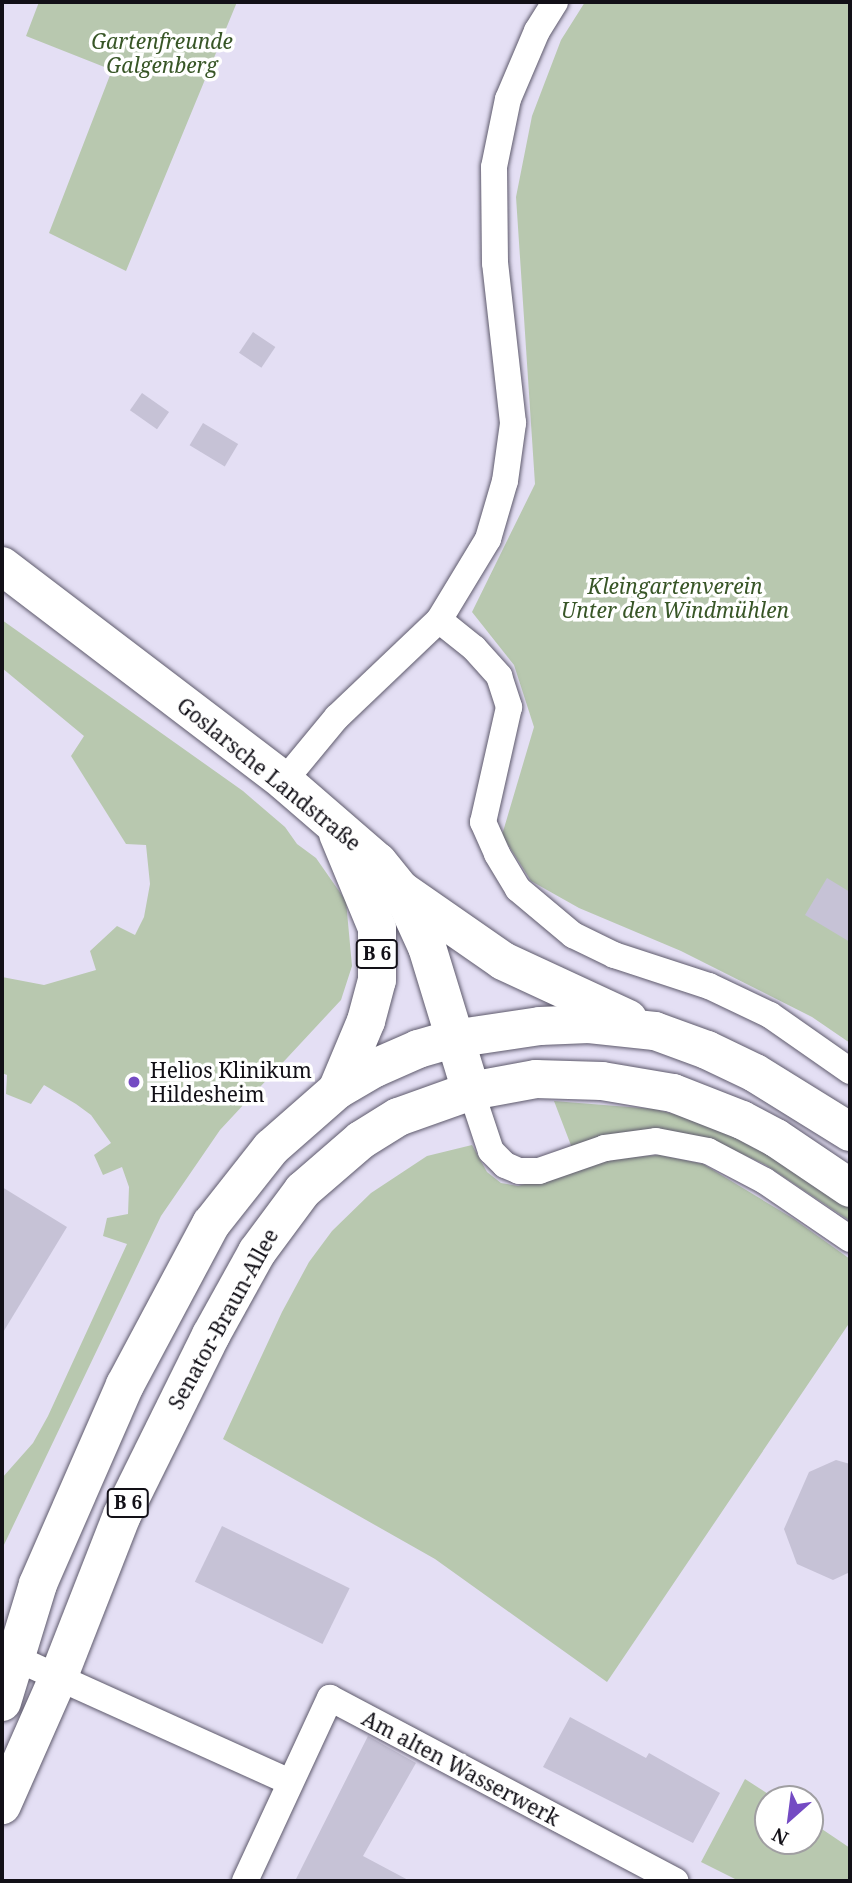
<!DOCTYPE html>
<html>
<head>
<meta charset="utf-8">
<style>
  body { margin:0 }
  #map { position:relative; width:852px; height:1883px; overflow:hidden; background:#e4dff4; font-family:"Noto Serif",serif }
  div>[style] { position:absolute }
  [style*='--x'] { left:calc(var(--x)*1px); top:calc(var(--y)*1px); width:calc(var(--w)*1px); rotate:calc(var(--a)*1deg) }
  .green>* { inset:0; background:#b8c8af }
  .building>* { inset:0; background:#c6c2d6; transform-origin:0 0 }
  .roads { filter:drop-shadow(0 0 2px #5e5a6c) drop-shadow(0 0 2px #5e5a6c) }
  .minor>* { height:26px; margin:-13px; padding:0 13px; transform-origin:13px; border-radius:13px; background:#fff }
  .secondary>* { height:38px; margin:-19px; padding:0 19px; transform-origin:19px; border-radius:19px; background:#fff }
  .primary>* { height:38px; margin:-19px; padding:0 19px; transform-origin:19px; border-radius:19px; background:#fff }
  .dots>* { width:19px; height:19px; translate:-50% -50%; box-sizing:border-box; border:4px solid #fff; border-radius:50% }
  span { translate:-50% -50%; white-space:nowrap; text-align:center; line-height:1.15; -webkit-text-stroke:7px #fff; paint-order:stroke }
  .shield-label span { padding:2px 5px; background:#fff; border:2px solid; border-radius:5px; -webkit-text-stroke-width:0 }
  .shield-label { font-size:19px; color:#121017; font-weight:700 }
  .park-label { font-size:21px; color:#385627; font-style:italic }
  .street-label { font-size:21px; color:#121017 }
  .poi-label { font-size:21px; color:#121017 }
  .left { translate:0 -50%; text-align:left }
  .frame { position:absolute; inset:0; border:4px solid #121017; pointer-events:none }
  .north { position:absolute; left:754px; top:1785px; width:70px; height:70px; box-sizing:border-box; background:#fff; border:2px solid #a09fa2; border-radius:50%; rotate:208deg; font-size:19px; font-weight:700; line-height:28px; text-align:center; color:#121017 }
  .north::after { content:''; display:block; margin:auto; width:24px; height:32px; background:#744bc3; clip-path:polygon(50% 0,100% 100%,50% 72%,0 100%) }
</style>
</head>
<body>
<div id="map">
  <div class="green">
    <i style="clip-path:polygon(39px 2px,237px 2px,126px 271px,49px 233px,112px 70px,26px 36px)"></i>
    <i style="clip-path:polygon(585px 2px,850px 2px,850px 1043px,812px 1017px,681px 951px,579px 908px,531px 881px,502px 835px,534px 727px,514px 665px,472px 612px,535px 484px,516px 197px,532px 116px,561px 40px)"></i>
    <i style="clip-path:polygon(2px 620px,243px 791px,285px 827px,297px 844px,316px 858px,346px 901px,352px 966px,341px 1000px,220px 1130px,161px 1216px,2px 1549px,2px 1478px,33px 1443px,48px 1416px,127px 1244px,103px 1236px,107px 1218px,128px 1214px,129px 1187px,122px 1167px,103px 1175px,94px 1155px,111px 1143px,91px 1115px,76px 1104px,44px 1085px,31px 1104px,6px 1094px,7px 1075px,2px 1073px,2px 977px,44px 985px,96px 970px,90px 951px,117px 926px,135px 935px,144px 917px,150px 884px,146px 845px,126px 844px,71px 756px,84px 736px,2px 668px)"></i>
    <i style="clip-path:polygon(554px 1101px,654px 1109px,697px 1120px,737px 1136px,792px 1170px,850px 1208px,850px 1221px,766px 1165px,725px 1146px,572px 1148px)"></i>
    <i style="clip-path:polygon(472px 1145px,487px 1172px,501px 1183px,518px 1186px,611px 1159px,660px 1155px,703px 1164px,794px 1219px,850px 1259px,850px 1322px,607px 1682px,435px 1559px,223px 1439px,282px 1312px,309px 1262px,332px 1231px,371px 1193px,427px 1156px)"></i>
    <i style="clip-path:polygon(745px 1779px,776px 1799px,768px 1799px,768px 1841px,810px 1841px,810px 1821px,850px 1848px,850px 1881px,739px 1881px,701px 1862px)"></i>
  </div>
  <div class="building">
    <i style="left:253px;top:332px;width:27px;height:25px;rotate:34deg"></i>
    <i style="left:142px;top:393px;width:33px;height:21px;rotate:35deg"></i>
    <i style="left:203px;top:423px;width:41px;height:26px;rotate:31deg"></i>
    <i style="clip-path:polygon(827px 878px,850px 892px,850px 942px,805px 915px)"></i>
    <i style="clip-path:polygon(2px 1187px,67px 1227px,2px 1334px)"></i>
    <i style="clip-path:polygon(836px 1460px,850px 1464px,850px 1572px,833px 1580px,797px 1564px,784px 1529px,809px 1472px)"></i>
    <i style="left:222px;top:1526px;width:142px;height:62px;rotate:26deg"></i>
    <i style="clip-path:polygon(570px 1717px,646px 1758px,649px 1753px,720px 1793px,693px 1843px,543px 1767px)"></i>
    <i style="clip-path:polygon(368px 1736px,416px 1763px,363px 1856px,410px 1881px,295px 1881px)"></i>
  </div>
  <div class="roads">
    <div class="minor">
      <i style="--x:439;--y:620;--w:45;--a:38.7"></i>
      <i style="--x:474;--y:648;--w:38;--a:48"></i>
      <i style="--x:499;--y:676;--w:33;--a:72"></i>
      <i style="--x:509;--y:707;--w:118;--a:102.7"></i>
      <i style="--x:483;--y:822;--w:35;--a:66"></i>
      <i style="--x:497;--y:854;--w:41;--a:59"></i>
      <i style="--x:518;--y:889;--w:72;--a:39.9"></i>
      <i style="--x:573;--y:935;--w:46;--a:26"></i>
      <i style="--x:614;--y:955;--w:100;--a:18.1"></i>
      <i style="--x:709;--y:986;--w:68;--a:25.4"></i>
      <i style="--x:770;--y:1015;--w:98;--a:35"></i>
      <i style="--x:284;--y:781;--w:83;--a:-50.4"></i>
      <i style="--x:337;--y:717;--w:141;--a:-43.6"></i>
      <i style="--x:439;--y:620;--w:95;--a:-58.8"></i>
      <i style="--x:488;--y:539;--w:60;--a:-73.7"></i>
      <i style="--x:505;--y:481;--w:59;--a:-82.1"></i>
      <i style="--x:513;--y:423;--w:161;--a:-96.4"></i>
      <i style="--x:495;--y:263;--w:96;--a:-90.6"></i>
      <i style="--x:494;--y:167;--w:69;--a:-78.4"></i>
      <i style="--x:508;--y:99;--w:74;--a:-66.9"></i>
      <i style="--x:537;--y:31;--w:34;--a:-58"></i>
      <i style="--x:471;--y:1091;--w:63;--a:71.6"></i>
      <i style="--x:491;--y:1151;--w:20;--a:45"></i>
      <i style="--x:505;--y:1165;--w:15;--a:23"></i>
      <i style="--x:519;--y:1171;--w:20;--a:0"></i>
      <i style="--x:539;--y:1171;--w:70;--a:-19.2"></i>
      <i style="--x:605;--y:1148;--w:51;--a:-7.8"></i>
      <i style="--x:656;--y:1141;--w:53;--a:10.9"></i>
      <i style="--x:708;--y:1151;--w:64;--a:27.8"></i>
      <i style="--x:765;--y:1181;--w:103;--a:34.3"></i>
      <i style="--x:2;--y:1652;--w:316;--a:24.3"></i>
      <i style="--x:245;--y:1881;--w:202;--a:-65.1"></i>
      <i style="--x:330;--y:1698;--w:391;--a:27.9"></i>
    </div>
    <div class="secondary">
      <i style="--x:401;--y:890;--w:124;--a:34.8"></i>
      <i style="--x:503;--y:961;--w:138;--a:24.9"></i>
      <i style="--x:453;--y:1039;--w:88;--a:-8.5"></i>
      <i style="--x:540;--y:1026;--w:49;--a:-2.3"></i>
      <i style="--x:589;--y:1024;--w:66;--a:6.1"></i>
      <i style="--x:655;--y:1031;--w:55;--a:20.1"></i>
      <i style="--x:707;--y:1050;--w:53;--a:25.6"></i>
      <i style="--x:755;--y:1073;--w:112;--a:31.8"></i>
      <i style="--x:471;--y:1091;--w:66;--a:-10.5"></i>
      <i style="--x:536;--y:1079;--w:66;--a:1.7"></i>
      <i style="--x:602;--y:1081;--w:72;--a:9.6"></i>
      <i style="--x:673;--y:1093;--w:74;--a:21.4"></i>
      <i style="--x:742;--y:1120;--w:38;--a:28"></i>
      <i style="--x:776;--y:1138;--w:89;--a:34"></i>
    </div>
    <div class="primary">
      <i style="--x:2;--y:566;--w:355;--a:37.3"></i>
      <i style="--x:284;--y:781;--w:124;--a:40.8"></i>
      <i style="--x:378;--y:862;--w:36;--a:51"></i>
      <i style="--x:401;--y:890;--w:63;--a:65.5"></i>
      <i style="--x:427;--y:947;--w:151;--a:73"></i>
      <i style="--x:471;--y:1091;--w:77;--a:160.4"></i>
      <i style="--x:398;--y:1117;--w:44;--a:148.1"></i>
      <i style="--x:361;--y:1140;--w:77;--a:139.2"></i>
      <i style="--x:303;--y:1190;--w:77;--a:126.6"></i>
      <i style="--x:257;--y:1252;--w:95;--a:119"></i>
      <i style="--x:211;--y:1335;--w:201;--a:116.3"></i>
      <i style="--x:122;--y:1515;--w:175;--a:111.4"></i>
      <i style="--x:58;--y:1678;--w:139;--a:113.8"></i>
      <i style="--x:337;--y:1090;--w:75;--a:-67.2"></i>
      <i style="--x:366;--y:1021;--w:42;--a:-75"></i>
      <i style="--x:377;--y:980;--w:52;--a:-90"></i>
      <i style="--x:377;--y:928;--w:102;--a:-112.5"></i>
      <i style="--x:2;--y:1702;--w:123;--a:-73"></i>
      <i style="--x:38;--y:1584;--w:217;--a:-66.4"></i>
      <i style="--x:125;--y:1385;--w:183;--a:-61.9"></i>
      <i style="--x:211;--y:1224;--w:97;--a:-51.7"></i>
      <i style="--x:271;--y:1148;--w:88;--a:-41.3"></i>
      <i style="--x:337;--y:1090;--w:44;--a:-30.1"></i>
      <i style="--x:375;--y:1068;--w:47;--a:-23.8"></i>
      <i style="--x:418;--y:1049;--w:36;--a:-16"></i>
    </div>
  </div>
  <div class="dots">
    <i style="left:134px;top:1082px;background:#744bc3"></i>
  </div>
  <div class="shield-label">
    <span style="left:377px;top:954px">B 6</span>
    <span style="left:128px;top:1503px">B 6</span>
  </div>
  <div class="park-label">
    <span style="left:162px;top:53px">Gartenfreunde<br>Galgenberg</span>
    <span style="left:675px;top:598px">Kleingartenverein<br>Unter den Windmühlen</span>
  </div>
  <div class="street-label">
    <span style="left:269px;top:774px;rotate:39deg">Goslarsche Landstraße</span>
    <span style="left:223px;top:1319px;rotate:-61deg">Senator-Braun-Allee</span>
    <span style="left:461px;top:1768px;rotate:28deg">Am alten Wasserwerk</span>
  </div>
  <div class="poi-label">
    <span class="left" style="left:150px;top:1082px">Helios Klinikum<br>Hildesheim</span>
  </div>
  <div class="frame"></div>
  <div class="north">N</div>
</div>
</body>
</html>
